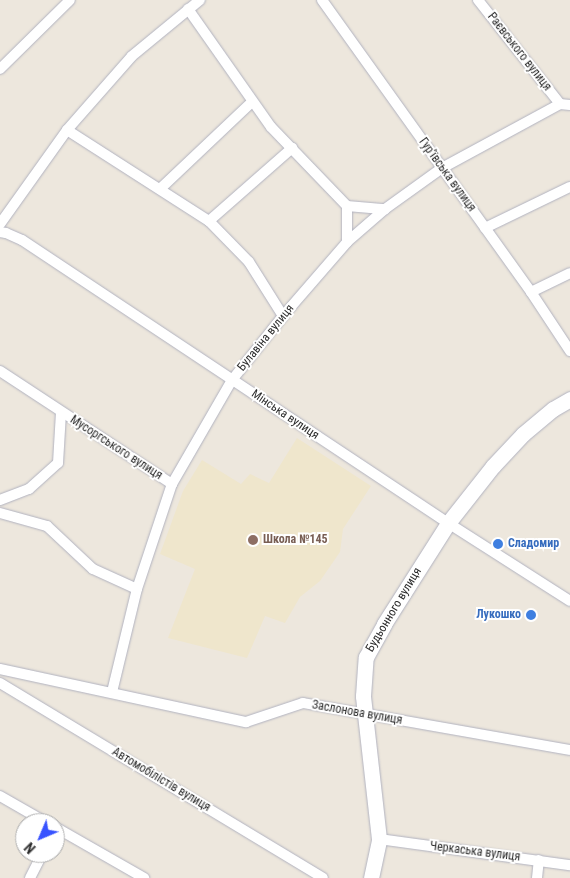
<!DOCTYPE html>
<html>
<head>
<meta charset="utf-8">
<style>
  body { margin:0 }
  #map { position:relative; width:570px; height:878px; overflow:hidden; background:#ede7dd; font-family:"Roboto Condensed",sans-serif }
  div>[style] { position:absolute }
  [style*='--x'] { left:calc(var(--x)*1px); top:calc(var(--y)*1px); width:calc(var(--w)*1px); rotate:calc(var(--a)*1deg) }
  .education>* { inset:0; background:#efe6cc }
  .roads { filter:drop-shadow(0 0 1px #b1b2bf) drop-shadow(0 0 1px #b1b2bf) }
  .street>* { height:10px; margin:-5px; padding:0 5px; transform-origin:5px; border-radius:5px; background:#fff }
  .secondary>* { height:15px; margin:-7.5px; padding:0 7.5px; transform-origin:7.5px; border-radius:7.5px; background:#fff }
  .dots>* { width:14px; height:14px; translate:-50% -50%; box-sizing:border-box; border:2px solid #fff; border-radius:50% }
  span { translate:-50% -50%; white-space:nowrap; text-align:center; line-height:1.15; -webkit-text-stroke:4px #fff; paint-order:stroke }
  .street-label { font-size:12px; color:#2b2b2b }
  .education-label { font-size:12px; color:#785e54; font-weight:700 }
  .left { translate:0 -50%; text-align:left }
  .shop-label { font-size:12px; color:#366cbe; font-weight:700 }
  .right { translate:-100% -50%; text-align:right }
  .north { position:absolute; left:15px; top:813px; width:50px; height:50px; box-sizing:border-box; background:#fff; border:1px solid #aaa; border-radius:50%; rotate:225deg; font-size:14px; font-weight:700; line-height:20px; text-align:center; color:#2b2b2b }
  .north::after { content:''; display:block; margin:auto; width:18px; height:22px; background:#3853ff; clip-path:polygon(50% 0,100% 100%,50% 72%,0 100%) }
</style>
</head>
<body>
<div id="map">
  <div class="education">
    <i style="clip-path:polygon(297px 438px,371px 486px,343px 529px,340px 552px,320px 581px,300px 597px,285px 623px,265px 616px,247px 658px,168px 638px,195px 569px,160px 554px,183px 491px,202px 460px,241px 484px,250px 474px,269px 483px)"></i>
  </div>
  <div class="roads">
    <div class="street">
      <i style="--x:322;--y:0;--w:359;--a:54.4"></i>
      <i style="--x:531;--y:292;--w:71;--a:56.5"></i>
      <i style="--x:478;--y:0;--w:132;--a:51.7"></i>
      <i style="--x:188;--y:9;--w:144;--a:54.9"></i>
      <i style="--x:271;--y:127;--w:110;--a:46.1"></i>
      <i style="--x:347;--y:206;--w:38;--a:5"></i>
      <i style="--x:0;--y:69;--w:98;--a:-44.6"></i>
      <i style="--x:67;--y:130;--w:169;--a:32.7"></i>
      <i style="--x:209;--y:221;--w:57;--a:45.7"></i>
      <i style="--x:249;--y:262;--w:64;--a:57.8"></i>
      <i style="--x:160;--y:189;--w:127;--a:-43.4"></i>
      <i style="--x:347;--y:206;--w:36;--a:90"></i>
      <i style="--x:209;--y:221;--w:111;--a:-41.3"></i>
      <i style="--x:0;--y:224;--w:115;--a:-54.5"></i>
      <i style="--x:67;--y:130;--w:98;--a:-48.7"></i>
      <i style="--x:132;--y:56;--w:88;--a:-39.5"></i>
      <i style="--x:485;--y:228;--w:94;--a:-25.8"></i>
      <i style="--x:0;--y:232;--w:6;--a:9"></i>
      <i style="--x:6;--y:233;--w:17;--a:24"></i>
      <i style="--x:22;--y:240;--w:511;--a:33.6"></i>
      <i style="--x:448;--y:523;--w:145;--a:32.6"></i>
      <i style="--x:531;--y:292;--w:43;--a:-26"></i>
      <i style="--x:0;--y:371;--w:206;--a:33.3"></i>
      <i style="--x:0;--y:500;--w:31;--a:-21"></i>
      <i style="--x:29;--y:489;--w:39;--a:-42"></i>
      <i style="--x:58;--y:463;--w:51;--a:-86.6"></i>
      <i style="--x:0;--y:513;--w:49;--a:15.5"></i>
      <i style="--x:47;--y:526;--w:63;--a:43.1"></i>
      <i style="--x:93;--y:569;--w:48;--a:24.4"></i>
      <i style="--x:0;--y:669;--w:252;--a:12.2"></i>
      <i style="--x:246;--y:722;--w:60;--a:-18.4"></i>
      <i style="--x:303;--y:703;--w:271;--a:10"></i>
      <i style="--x:0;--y:683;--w:377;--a:31.1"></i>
      <i style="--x:112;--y:692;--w:106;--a:-76.4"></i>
      <i style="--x:137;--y:589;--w:111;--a:-71.6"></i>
      <i style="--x:172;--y:484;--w:120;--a:-60"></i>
      <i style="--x:232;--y:380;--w:82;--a:-51.4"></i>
      <i style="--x:283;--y:316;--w:98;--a:-49.1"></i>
      <i style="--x:347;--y:242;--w:50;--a:-41"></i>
      <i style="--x:385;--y:209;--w:70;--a:-35.7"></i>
      <i style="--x:442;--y:168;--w:134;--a:-28.5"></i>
      <i style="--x:560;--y:104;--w:10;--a:6"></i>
      <i style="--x:0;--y:796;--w:54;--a:29.9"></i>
      <i style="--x:55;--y:827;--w:103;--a:29.8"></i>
      <i style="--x:379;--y:839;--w:193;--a:7.8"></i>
      <i style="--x:30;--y:878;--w:28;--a:-63"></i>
      <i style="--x:537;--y:878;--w:18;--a:-84"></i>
    </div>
    <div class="secondary">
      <i style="--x:371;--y:878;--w:40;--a:-78"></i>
      <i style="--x:379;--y:839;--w:144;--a:-96.4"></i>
      <i style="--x:363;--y:696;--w:39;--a:-86"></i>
      <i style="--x:366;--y:657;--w:38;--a:-61"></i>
      <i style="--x:384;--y:624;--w:120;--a:-57.6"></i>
      <i style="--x:448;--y:523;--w:73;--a:-51.7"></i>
      <i style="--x:493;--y:466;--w:44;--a:-46.8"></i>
      <i style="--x:523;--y:434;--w:39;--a:-40"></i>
      <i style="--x:553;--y:409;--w:20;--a:-30"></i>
    </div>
  </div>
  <div class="dots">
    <i style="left:253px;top:540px;background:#8d6e63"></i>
    <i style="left:498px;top:544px;background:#3f7fe0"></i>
    <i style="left:531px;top:615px;background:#3f7fe0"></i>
  </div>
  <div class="street-label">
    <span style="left:519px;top:52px;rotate:52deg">Раєвського вулиця</span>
    <span style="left:447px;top:175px;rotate:54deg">Гур’ївська вулиця</span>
    <span style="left:266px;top:338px;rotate:-51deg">Булавіна вулиця</span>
    <span style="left:285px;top:415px;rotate:34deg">Мінська вулиця</span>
    <span style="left:116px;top:448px;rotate:33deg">Мусоргського вулиця</span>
    <span style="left:394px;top:610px;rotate:-59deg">Будьонного вулиця</span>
    <span style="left:357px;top:713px;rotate:10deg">Заслонова вулиця</span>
    <span style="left:161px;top:780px;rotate:31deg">Автомобілістів вулиця</span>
    <span style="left:475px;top:852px;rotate:7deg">Черкаська вулиця</span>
  </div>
  <div class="education-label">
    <span class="left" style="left:263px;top:540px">Школа №145</span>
  </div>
  <div class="shop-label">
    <span class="left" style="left:508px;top:544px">Сладомир</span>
    <span class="right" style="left:521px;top:615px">Лукошко</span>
  </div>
  <div class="north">N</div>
</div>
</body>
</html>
